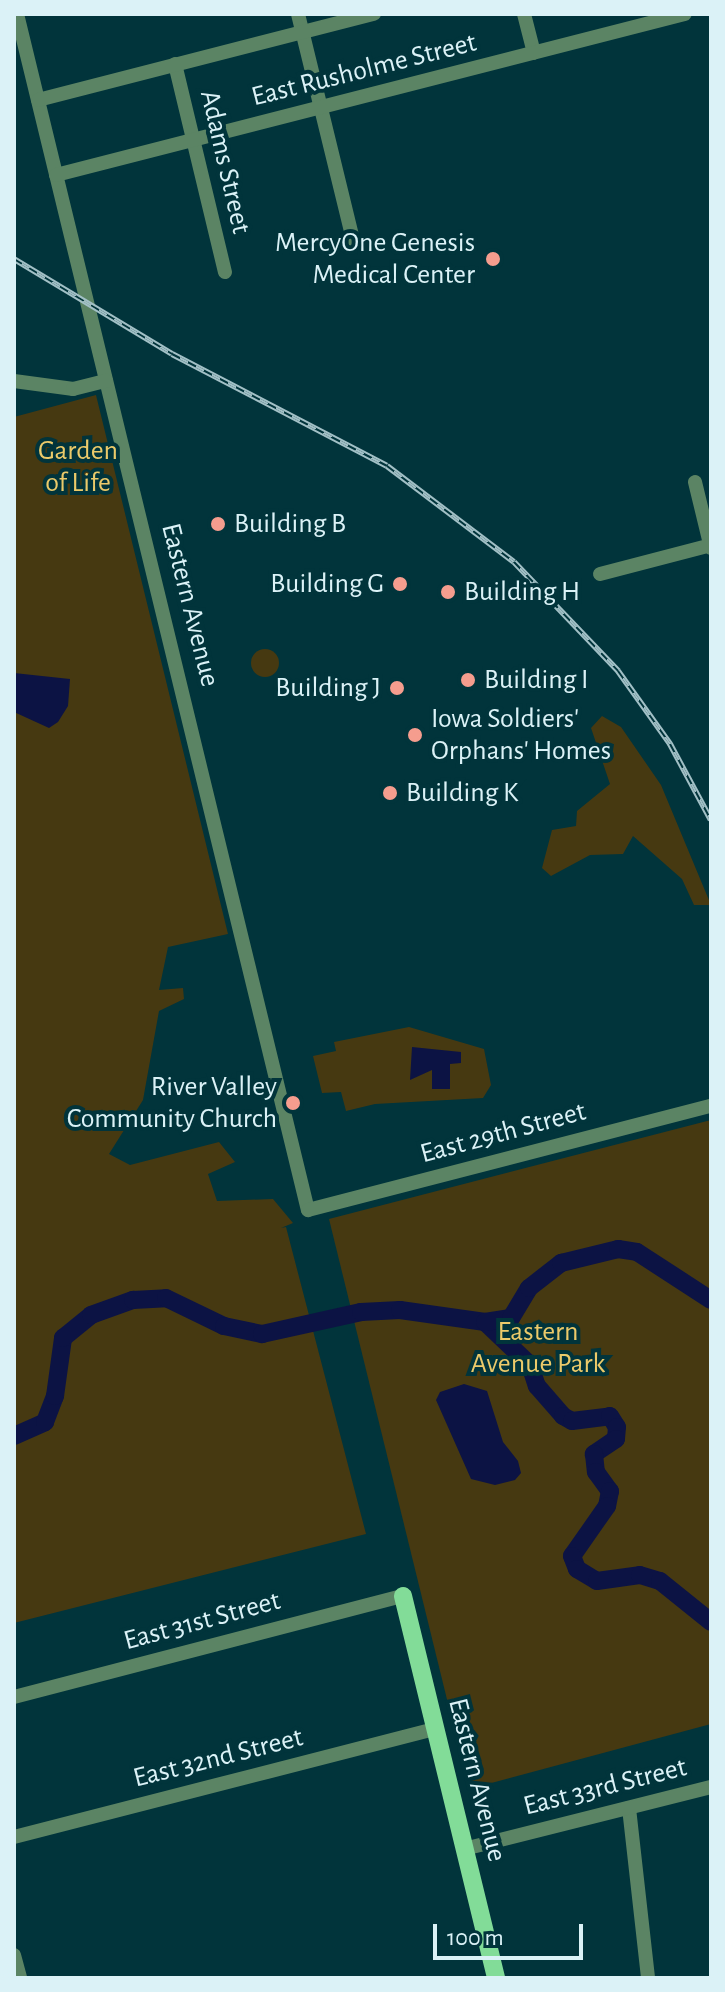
<!DOCTYPE html>
<html>
<head>
<meta charset="utf-8">
<style>
  body { margin:0 }
  #map { position:relative; width:725px; height:1992px; overflow:hidden; background:#01343b; font-family:"Alegreya Sans",sans-serif }
  div>[style] { position:absolute }
  [style*='--x'] { left:calc(var(--x)*1px); top:calc(var(--y)*1px); width:calc(var(--w)*1px); rotate:calc(var(--a)*1deg) }
  .green>* { inset:0; background:#463911 }
  .round { border-radius:50% }
  .water>* { inset:0; background:#0c1344 }
  .river>* { height:18px; margin:-9px; padding:0 9px; transform-origin:9px; border-radius:9px; background:#0c1344 }
  .minor>* { height:14px; margin:-7px; padding:0 7px; transform-origin:7px; border-radius:7px; background:#5b8464 }
  .major>* { height:18px; margin:-9px; padding:0 9px; transform-origin:9px; border-radius:9px; background:#82dc98 }
  .rail>* { height:6px; margin-top:-3px; transform-origin:0; background:repeating-linear-gradient(90deg,#01343b 0 9px,#a2c0c6 0 18px); box-sizing:border-box; border-block:2px solid #a2c0c6 }
  .dots>* { width:22px; height:22px; translate:-50% -50%; box-sizing:border-box; border:4px solid #01343b; border-radius:50% }
  span { translate:-50% -50%; white-space:nowrap; text-align:center; line-height:1.15; -webkit-text-stroke:8px #01343b; paint-order:stroke }
  .street-label { font-size:28px; color:#dbf2f7 }
  .poi-label { font-size:28px; color:#dbf2f7 }
  .right { translate:-100% -50%; text-align:right }
  .left { translate:0 -50%; text-align:left }
  .park-label { font-size:28px; color:#ebca6a }
  .frame { position:absolute; inset:0; border:16px solid #dbf2f7; pointer-events:none }
  .scale { position:absolute; left:433px; top:1924px; width:150px; height:36px; box-sizing:border-box; border:4px solid #dbf2f7; border-top:0; padding-left:10px; font-size:24px; line-height:28px; white-space:nowrap; color:#dbf2f7; -webkit-text-stroke:6px #01343b; paint-order:stroke }
</style>
</head>
<body>
<div id="map">
  <div class="green">
    <i style="clip-path:polygon(96px 395px,228px 934px,168px 947px,159px 990px,183px 988px,184px 999px,159px 1011px,143px 1100px,109px 1154px,130px 1165px,219px 1142px,235px 1162px,208px 1174px,217px 1201px,273px 1199px,293px 1223px,281px 1228px,286px 1227px,366px 1534px,14px 1623px,14px 417px)"></i>
    <i class="round" style="left:251px;top:649px;width:28px;height:28px"></i>
    <i style="clip-path:polygon(602px 716px,621px 727px,661px 785px,711px 905px,694px 905px,682px 879px,633px 836px,623px 854px,590px 855px,551px 876px,542px 868px,552px 830px,576px 826px,577px 811px,610px 784px,591px 728px)"></i>
    <i style="clip-path:polygon(409px 1027px,484px 1049px,491px 1085px,483px 1098px,375px 1104px,346px 1111px,341px 1092px,322px 1093px,313px 1056px,336px 1051px,334px 1042px)"></i>
    <i style="clip-path:polygon(711px 1120px,711px 1724px,469px 1789px,329px 1219px)"></i>
  </div>
  <div class="water">
    <i style="clip-path:polygon(14px 673px,70px 679px,68px 706px,58px 722px,49px 728px,14px 712px)"></i>
    <i style="clip-path:polygon(412px 1047px,461px 1052px,461px 1063px,450px 1064px,450px 1089px,432px 1089px,432px 1070px,410px 1080px)"></i>
    <i style="clip-path:polygon(464px 1384px,487px 1391px,503px 1442px,518px 1461px,521px 1473px,515px 1480px,495px 1485px,471px 1479px,436px 1400px,440px 1392px)"></i>
  </div>
  <div class="river">
    <i style="--x:485;--y:1322;--w:62;--a:43.7"></i>
    <i style="--x:530;--y:1365;--w:22;--a:72"></i>
    <i style="--x:537;--y:1386;--w:40;--a:49"></i>
    <i style="--x:563;--y:1416;--w:10;--a:29"></i>
    <i style="--x:572;--y:1421;--w:38;--a:-7"></i>
    <i style="--x:610;--y:1416;--w:13;--a:58"></i>
    <i style="--x:617;--y:1427;--w:12;--a:95"></i>
    <i style="--x:616;--y:1439;--w:27;--a:146"></i>
    <i style="--x:594;--y:1454;--w:18;--a:84"></i>
    <i style="--x:596;--y:1472;--w:24;--a:54"></i>
    <i style="--x:610;--y:1491;--w:15;--a:101"></i>
    <i style="--x:607;--y:1506;--w:61;--a:125"></i>
    <i style="--x:572;--y:1556;--w:14;--a:69"></i>
    <i style="--x:577;--y:1569;--w:23;--a:31"></i>
    <i style="--x:597;--y:1581;--w:43;--a:-7.9"></i>
    <i style="--x:640;--y:1575;--w:21;--a:17"></i>
    <i style="--x:660;--y:1581;--w:65;--a:38.8"></i>
    <i style="--x:14;--y:1436;--w:34;--a:-24"></i>
    <i style="--x:45;--y:1422;--w:28;--a:-69"></i>
    <i style="--x:55;--y:1396;--w:59;--a:-82.1"></i>
    <i style="--x:63;--y:1338;--w:36;--a:-39"></i>
    <i style="--x:91;--y:1315;--w:45;--a:-19.7"></i>
    <i style="--x:133;--y:1300;--w:33;--a:-3"></i>
    <i style="--x:166;--y:1298;--w:64;--a:25.8"></i>
    <i style="--x:224;--y:1326;--w:39;--a:12"></i>
    <i style="--x:262;--y:1334;--w:101;--a:-12.5"></i>
    <i style="--x:361;--y:1312;--w:39;--a:-3"></i>
    <i style="--x:400;--y:1310;--w:86;--a:8"></i>
    <i style="--x:485;--y:1322;--w:26;--a:-9"></i>
    <i style="--x:511;--y:1318;--w:35;--a:-59"></i>
    <i style="--x:529;--y:1288;--w:41;--a:-38"></i>
    <i style="--x:561;--y:1263;--w:59;--a:-13.8"></i>
    <i style="--x:618;--y:1249;--w:19;--a:9"></i>
    <i style="--x:637;--y:1252;--w:88;--a:33"></i>
  </div>
  <div class="minor">
    <i style="--x:17;--y:14;--w:1231;--a:76.33"></i>
    <i style="--x:308;--y:1210;--w:416;--a:-14.5"></i>
    <i style="--x:298;--y:14;--w:232;--a:76.3"></i>
    <i style="--x:524;--y:14;--w:40;--a:75.6"></i>
    <i style="--x:175;--y:64;--w:214;--a:76.5"></i>
    <i style="--x:38;--y:100;--w:347;--a:-14.4"></i>
    <i style="--x:56;--y:175;--w:649;--a:-14.36"></i>
    <i style="--x:14;--y:381;--w:60;--a:7.7"></i>
    <i style="--x:73;--y:389;--w:34;--a:-14"></i>
    <i style="--x:695;--y:482;--w:68;--a:76.4"></i>
    <i style="--x:600;--y:574;--w:115;--a:-14.6"></i>
    <i style="--x:14;--y:1697;--w:402;--a:-14.6"></i>
    <i style="--x:629;--y:1808;--w:171;--a:83.6"></i>
    <i style="--x:14;--y:1837;--w:435;--a:-14.4"></i>
    <i style="--x:464;--y:1849;--w:255;--a:-14.1"></i>
    <i style="--x:14;--y:1955;--w:24;--a:75"></i>
  </div>
  <div class="major">
    <i style="--x:403;--y:1596;--w:393;--a:76.3"></i>
  </div>
  <div class="rail">
    <i style="--x:14;--y:259;--w:184;--a:31"></i>
    <i style="--x:172;--y:354;--w:242;--a:27.5"></i>
    <i style="--x:387;--y:466;--w:159;--a:37.1"></i>
    <i style="--x:514;--y:562;--w:151;--a:46.3"></i>
    <i style="--x:618;--y:671;--w:90;--a:54.5"></i>
    <i style="--x:670;--y:744;--w:86;--a:61.7"></i>
  </div>
  <div class="dots">
    <i style="left:493px;top:259px;background:#f59d8e"></i>
    <i style="left:218px;top:524px;background:#f59d8e"></i>
    <i style="left:400px;top:584px;background:#f59d8e"></i>
    <i style="left:448px;top:592px;background:#f59d8e"></i>
    <i style="left:468px;top:680px;background:#f59d8e"></i>
    <i style="left:397px;top:688px;background:#f59d8e"></i>
    <i style="left:415px;top:735px;background:#f59d8e"></i>
    <i style="left:390px;top:793px;background:#f59d8e"></i>
    <i style="left:293px;top:1103px;background:#f59d8e"></i>
  </div>
  <div class="street-label">
    <span style="left:364px;top:70px;rotate:-14deg">East Rusholme Street</span>
    <span style="left:225px;top:162px;rotate:77deg">Adams Street</span>
    <span style="left:190px;top:605px;rotate:76deg">Eastern Avenue</span>
    <span style="left:503px;top:1133px;rotate:-15deg">East 29th Street</span>
    <span style="left:202px;top:1621px;rotate:-15deg">East 31st Street</span>
    <span style="left:218px;top:1758px;rotate:-14deg">East 32nd Street</span>
    <span style="left:477px;top:1780px;rotate:76deg">Eastern Avenue</span>
    <span style="left:605px;top:1787px;rotate:-14deg">East 33rd Street</span>
  </div>
  <div class="poi-label">
    <span class="right" style="left:475px;top:259px">MercyOne Genesis<br>Medical Center</span>
    <span class="left" style="left:234px;top:524px">Building B</span>
    <span class="right" style="left:384px;top:584px">Building G</span>
    <span class="left" style="left:464px;top:592px">Building H</span>
    <span class="left" style="left:484px;top:680px">Building I</span>
    <span class="right" style="left:381px;top:688px">Building J</span>
    <span class="left" style="left:431px;top:735px">Iowa Soldiers'<br>Orphans' Homes</span>
    <span class="left" style="left:406px;top:793px">Building K</span>
    <span class="right" style="left:277px;top:1103px">River Valley<br>Community Church</span>
  </div>
  <div class="park-label">
    <span style="left:78px;top:467px">Garden<br>of Life</span>
    <span style="left:538px;top:1348px">Eastern<br>Avenue Park</span>
  </div>
  <div class="frame"></div>
  <div class="scale">100 m</div>
</div>
</body>
</html>
